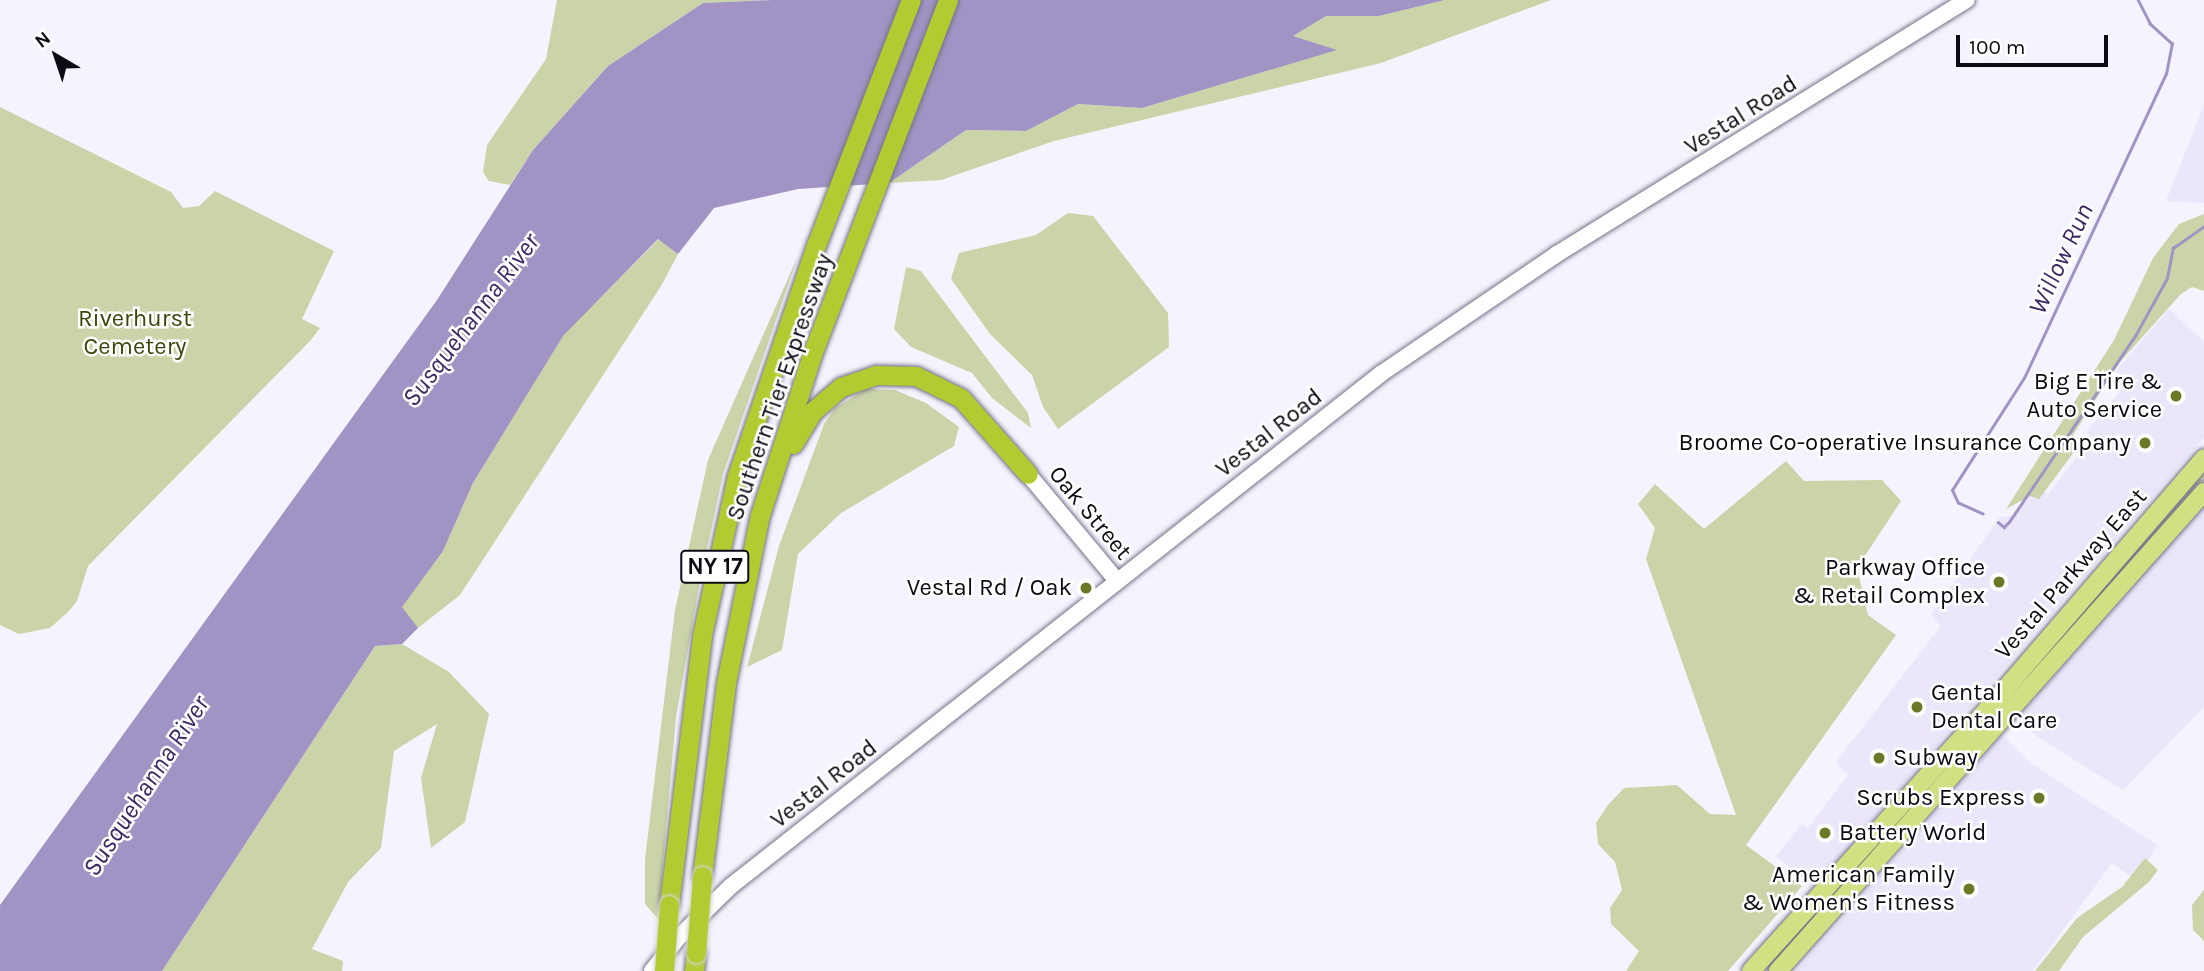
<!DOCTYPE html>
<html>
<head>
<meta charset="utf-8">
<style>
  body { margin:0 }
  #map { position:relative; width:2204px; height:971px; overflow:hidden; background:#f5f3fd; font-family:Karla,sans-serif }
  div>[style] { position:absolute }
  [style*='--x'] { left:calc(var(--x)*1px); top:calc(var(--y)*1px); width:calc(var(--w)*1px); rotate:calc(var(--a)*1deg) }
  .built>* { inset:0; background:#ebe6fa }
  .green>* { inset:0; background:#cad4a8 }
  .water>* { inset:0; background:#a194c4 }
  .stream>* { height:2.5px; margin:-1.25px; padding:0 1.25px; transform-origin:1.25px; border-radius:1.25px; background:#a194c4 }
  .roads { filter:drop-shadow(0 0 2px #767188) drop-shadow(0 0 2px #767188) }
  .secondary>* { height:16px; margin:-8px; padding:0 8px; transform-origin:8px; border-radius:8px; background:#fff }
  .primary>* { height:18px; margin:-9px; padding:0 9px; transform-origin:9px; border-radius:9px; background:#d1e083 }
  .highway>* { height:19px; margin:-9.5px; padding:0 9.5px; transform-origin:9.5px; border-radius:9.5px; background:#b2cb30 }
  .bridges { filter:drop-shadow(0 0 2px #d3d3d4) drop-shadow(0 0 2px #d3d3d4) }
  .highway-bridge>* { height:19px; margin:-9.5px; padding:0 9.5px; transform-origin:9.5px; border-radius:9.5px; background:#b2cb30 }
  .dots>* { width:19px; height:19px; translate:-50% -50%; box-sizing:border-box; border:4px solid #fff; border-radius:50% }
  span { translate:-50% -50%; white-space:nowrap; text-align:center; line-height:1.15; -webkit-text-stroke:5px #fff; paint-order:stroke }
  .shield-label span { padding:2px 5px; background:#fff; border:2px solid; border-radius:5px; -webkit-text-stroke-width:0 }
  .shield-label { font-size:23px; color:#0c0a12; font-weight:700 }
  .street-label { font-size:24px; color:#0c0a12 }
  .park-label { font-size:24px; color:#3d460a }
  .poi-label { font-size:24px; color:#0c0a12 }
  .right { translate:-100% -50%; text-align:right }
  .left { translate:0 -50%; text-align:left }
  .water-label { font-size:26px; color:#3c2863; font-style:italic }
  .north { position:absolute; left:21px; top:21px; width:70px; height:70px; -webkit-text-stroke:5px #fff; paint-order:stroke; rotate:321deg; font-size:19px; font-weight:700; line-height:28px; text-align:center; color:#0c0a12 }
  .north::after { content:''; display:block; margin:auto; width:24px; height:32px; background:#0c0a12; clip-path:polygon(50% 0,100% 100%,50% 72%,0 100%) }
  .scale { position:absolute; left:1956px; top:35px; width:152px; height:32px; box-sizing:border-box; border:4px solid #0c0a12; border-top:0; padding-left:9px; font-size:21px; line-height:24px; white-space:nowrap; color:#0c0a12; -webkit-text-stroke:5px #fff; paint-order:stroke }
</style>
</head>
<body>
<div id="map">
  <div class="built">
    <i style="clip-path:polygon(2204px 105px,2204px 203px,2166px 201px)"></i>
    <i style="clip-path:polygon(2169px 309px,2204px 342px,2204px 438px,1813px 888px,1776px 856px,1802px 824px,1808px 828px,1848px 775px,1836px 762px,1941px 626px,1931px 615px,2000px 517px,2015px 516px,2039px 485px,2048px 495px,2092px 437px,2086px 432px,2127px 383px,2116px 371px)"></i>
    <i style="clip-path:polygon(2204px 506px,2204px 707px,2123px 790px,2036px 736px,2023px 724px,2023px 712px)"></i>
    <i style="clip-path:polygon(2003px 735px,2030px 763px,2157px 845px,2136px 880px,2112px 863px,2033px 971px,1796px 971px)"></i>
  </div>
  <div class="green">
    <i style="clip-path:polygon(557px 0,772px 0,703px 3px,608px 66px,533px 150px,510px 185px,489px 181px,483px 172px,487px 145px,546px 59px)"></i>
    <i style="clip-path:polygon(1445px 0,1551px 0,1381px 63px,1054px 141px,941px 180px,889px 183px,966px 130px,1026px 131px,1078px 104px,1142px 108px,1335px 50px,1293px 36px,1326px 16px,1379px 16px)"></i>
    <i style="clip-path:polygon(0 107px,171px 192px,183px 208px,199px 206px,215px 191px,334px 251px,302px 319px,320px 328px,310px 341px,88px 566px,77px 601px,68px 612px,50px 628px,19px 634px,0 625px)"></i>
    <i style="clip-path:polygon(1068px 213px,1093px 216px,1168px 313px,1169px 347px,1058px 429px,1043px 407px,1032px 375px,990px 334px,951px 279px,959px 253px,1036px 235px)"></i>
    <i style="clip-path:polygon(2204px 214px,2204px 291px,2192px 287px,2181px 294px,2120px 362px,2071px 438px,2074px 452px,2039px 499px,2030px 496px,2006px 509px,2114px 340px,2153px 258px,2179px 224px)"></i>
    <i style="clip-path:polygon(659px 239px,678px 254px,661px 286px,460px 595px,418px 628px,401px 607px,443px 551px,473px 483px,563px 335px)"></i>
    <i style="clip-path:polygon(798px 256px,723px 474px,698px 592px,676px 717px,658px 919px,645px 904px,645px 859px,675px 610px,708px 460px)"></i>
    <i style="clip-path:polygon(906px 267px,921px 271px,1028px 413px,1031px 428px,992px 398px,972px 373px,911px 347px,894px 329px)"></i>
    <i style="clip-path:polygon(866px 389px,895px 390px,926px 403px,959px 427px,954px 446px,841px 513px,798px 554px,782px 650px,747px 667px,779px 546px,824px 424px,835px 408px)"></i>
    <i style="clip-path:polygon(1786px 461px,1804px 481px,1882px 480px,1901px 501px,1857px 568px,1868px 615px,1896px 635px,1746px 845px,1802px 886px,1728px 971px,1626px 971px,1639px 951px,1611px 924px,1610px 908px,1622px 890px,1615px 862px,1598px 844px,1596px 823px,1608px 805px,1624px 788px,1677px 785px,1710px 814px,1736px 815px,1646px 559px,1655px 528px,1638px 504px,1655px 484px,1704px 529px)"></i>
    <i style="clip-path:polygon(2204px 468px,2204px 482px,2006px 700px,2068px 631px)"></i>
    <i style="clip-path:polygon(402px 644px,449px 672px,489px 714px,465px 822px,431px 848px,421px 778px,437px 724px,394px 751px,381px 848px,348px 882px,312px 949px,343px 961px,342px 971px,162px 971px,375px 646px)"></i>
    <i style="clip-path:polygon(2145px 858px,2158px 870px,2149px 882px,2083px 937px,2059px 971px,2035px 971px,2077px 918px,2122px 887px)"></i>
    <i style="clip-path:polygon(2204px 890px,2204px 941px,2193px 930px,2192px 905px)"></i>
  </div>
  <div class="water">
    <i style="clip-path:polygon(772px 0,1445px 0,1379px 16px,1326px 16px,1293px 36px,1337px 50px,1142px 108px,1078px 104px,1026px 131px,966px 130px,889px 183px,798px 189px,714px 208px,678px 254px,658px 239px,563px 336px,473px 483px,443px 551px,402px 607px,418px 628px,402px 644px,375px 646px,162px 971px,0 971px,0 905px,437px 300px,533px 150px,608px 66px,703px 3px)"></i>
  </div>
  <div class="stream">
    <i style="--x:1983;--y:514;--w:27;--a:-156"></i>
    <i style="--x:1958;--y:503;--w:14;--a:-115"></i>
    <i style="--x:1952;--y:490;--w:133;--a:-57.3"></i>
    <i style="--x:2024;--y:378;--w:336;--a:-65"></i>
    <i style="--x:2166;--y:74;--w:31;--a:-79"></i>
    <i style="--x:2172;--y:44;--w:30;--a:-138"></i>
    <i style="--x:2150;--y:24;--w:27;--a:-117"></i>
    <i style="--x:1998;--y:522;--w:8;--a:40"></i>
    <i style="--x:2004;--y:527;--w:7;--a:-45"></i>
    <i style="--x:2009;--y:522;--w:225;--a:-55.9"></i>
    <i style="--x:2135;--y:336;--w:66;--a:-61.1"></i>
    <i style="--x:2167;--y:278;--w:31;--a:-79"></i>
    <i style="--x:2173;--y:248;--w:38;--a:-35"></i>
  </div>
  <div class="roads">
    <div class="secondary">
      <i style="--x:1028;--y:474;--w:139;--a:50.2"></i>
      <i style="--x:652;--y:971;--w:42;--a:-51.8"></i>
      <i style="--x:678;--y:938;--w:74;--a:-44.5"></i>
      <i style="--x:731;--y:886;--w:829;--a:-38.24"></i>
      <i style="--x:1382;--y:373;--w:212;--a:-34.2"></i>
      <i style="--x:1557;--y:254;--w:482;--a:-31.8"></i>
    </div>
    <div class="primary">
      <i style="--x:1751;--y:971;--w:350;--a:-47.9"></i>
      <i style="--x:1986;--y:711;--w:334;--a:-49.2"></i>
      <i style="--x:1778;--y:971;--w:641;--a:-48.35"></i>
    </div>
    <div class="highway">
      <i style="--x:793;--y:444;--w:37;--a:-59"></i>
      <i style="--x:812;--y:412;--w:38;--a:-41"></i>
      <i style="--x:841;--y:387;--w:37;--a:-19"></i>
      <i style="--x:876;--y:375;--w:40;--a:1.4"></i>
      <i style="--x:916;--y:376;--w:50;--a:26.1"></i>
      <i style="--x:961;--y:398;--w:101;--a:48.6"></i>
      <i style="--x:702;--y:876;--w:194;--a:-82.9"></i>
      <i style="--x:726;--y:683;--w:171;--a:-78.6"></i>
      <i style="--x:760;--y:515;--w:171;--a:-72"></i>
      <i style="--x:813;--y:352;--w:377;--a:-69"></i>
      <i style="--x:669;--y:905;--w:272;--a:-83"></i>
      <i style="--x:702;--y:635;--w:163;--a:-77.6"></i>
      <i style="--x:737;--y:476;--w:246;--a:-71.1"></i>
      <i style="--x:817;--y:243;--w:261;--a:-68.9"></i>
      <i style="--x:694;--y:971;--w:18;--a:-84"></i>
    </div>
  </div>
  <div class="bridges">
    <div class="highway-bridge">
      <i style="--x:696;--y:953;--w:77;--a:-85.5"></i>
      <i style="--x:664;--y:971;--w:66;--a:-85.7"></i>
    </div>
  </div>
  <div class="dots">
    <i style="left:2176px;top:396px;background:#6b7927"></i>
    <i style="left:2145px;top:443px;background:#6b7927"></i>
    <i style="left:1999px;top:582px;background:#6b7927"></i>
    <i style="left:1086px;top:588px;background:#6b7927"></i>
    <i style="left:1917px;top:707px;background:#6b7927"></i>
    <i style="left:1879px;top:758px;background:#6b7927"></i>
    <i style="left:2039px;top:798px;background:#6b7927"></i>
    <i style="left:1825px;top:833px;background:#6b7927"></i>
    <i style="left:1969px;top:889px;background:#6b7927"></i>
  </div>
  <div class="shield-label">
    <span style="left:715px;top:567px">NY 17</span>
  </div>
  <div class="street-label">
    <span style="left:1741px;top:115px;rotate:-32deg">Vestal Road</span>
    <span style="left:780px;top:387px;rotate:-71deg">Southern Tier Expressway</span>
    <span style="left:1269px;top:433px;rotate:-38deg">Vestal Road</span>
    <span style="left:1090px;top:513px;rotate:50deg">Oak Street</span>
    <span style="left:2071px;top:574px;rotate:-49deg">Vestal Parkway East</span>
    <span style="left:824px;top:784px;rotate:-38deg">Vestal Road</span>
  </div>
  <div class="park-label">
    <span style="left:135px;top:333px">Riverhurst<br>Cemetery</span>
  </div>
  <div class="poi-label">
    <span class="right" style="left:2162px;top:396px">Big E Tire &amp;<br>Auto Service</span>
    <span class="right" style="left:2131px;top:443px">Broome Co-operative Insurance Company</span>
    <span class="right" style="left:1985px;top:582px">Parkway Office<br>&amp; Retail Complex</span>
    <span class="right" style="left:1072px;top:588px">Vestal Rd / Oak</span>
    <span class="left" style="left:1931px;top:707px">Gental<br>Dental Care</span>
    <span class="left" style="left:1893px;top:758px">Subway</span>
    <span class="right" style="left:2025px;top:798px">Scrubs Express</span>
    <span class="left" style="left:1839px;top:833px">Battery World</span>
    <span class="right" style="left:1955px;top:889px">American Family<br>&amp; Women's Fitness</span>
  </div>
  <div class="water-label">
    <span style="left:2061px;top:259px;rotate:-65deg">Willow Run</span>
    <span style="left:471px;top:320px;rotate:-53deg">Susquehanna River</span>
    <span style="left:146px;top:786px;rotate:-57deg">Susquehanna River</span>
  </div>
  <div class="north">N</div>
  <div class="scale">100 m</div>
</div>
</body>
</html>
